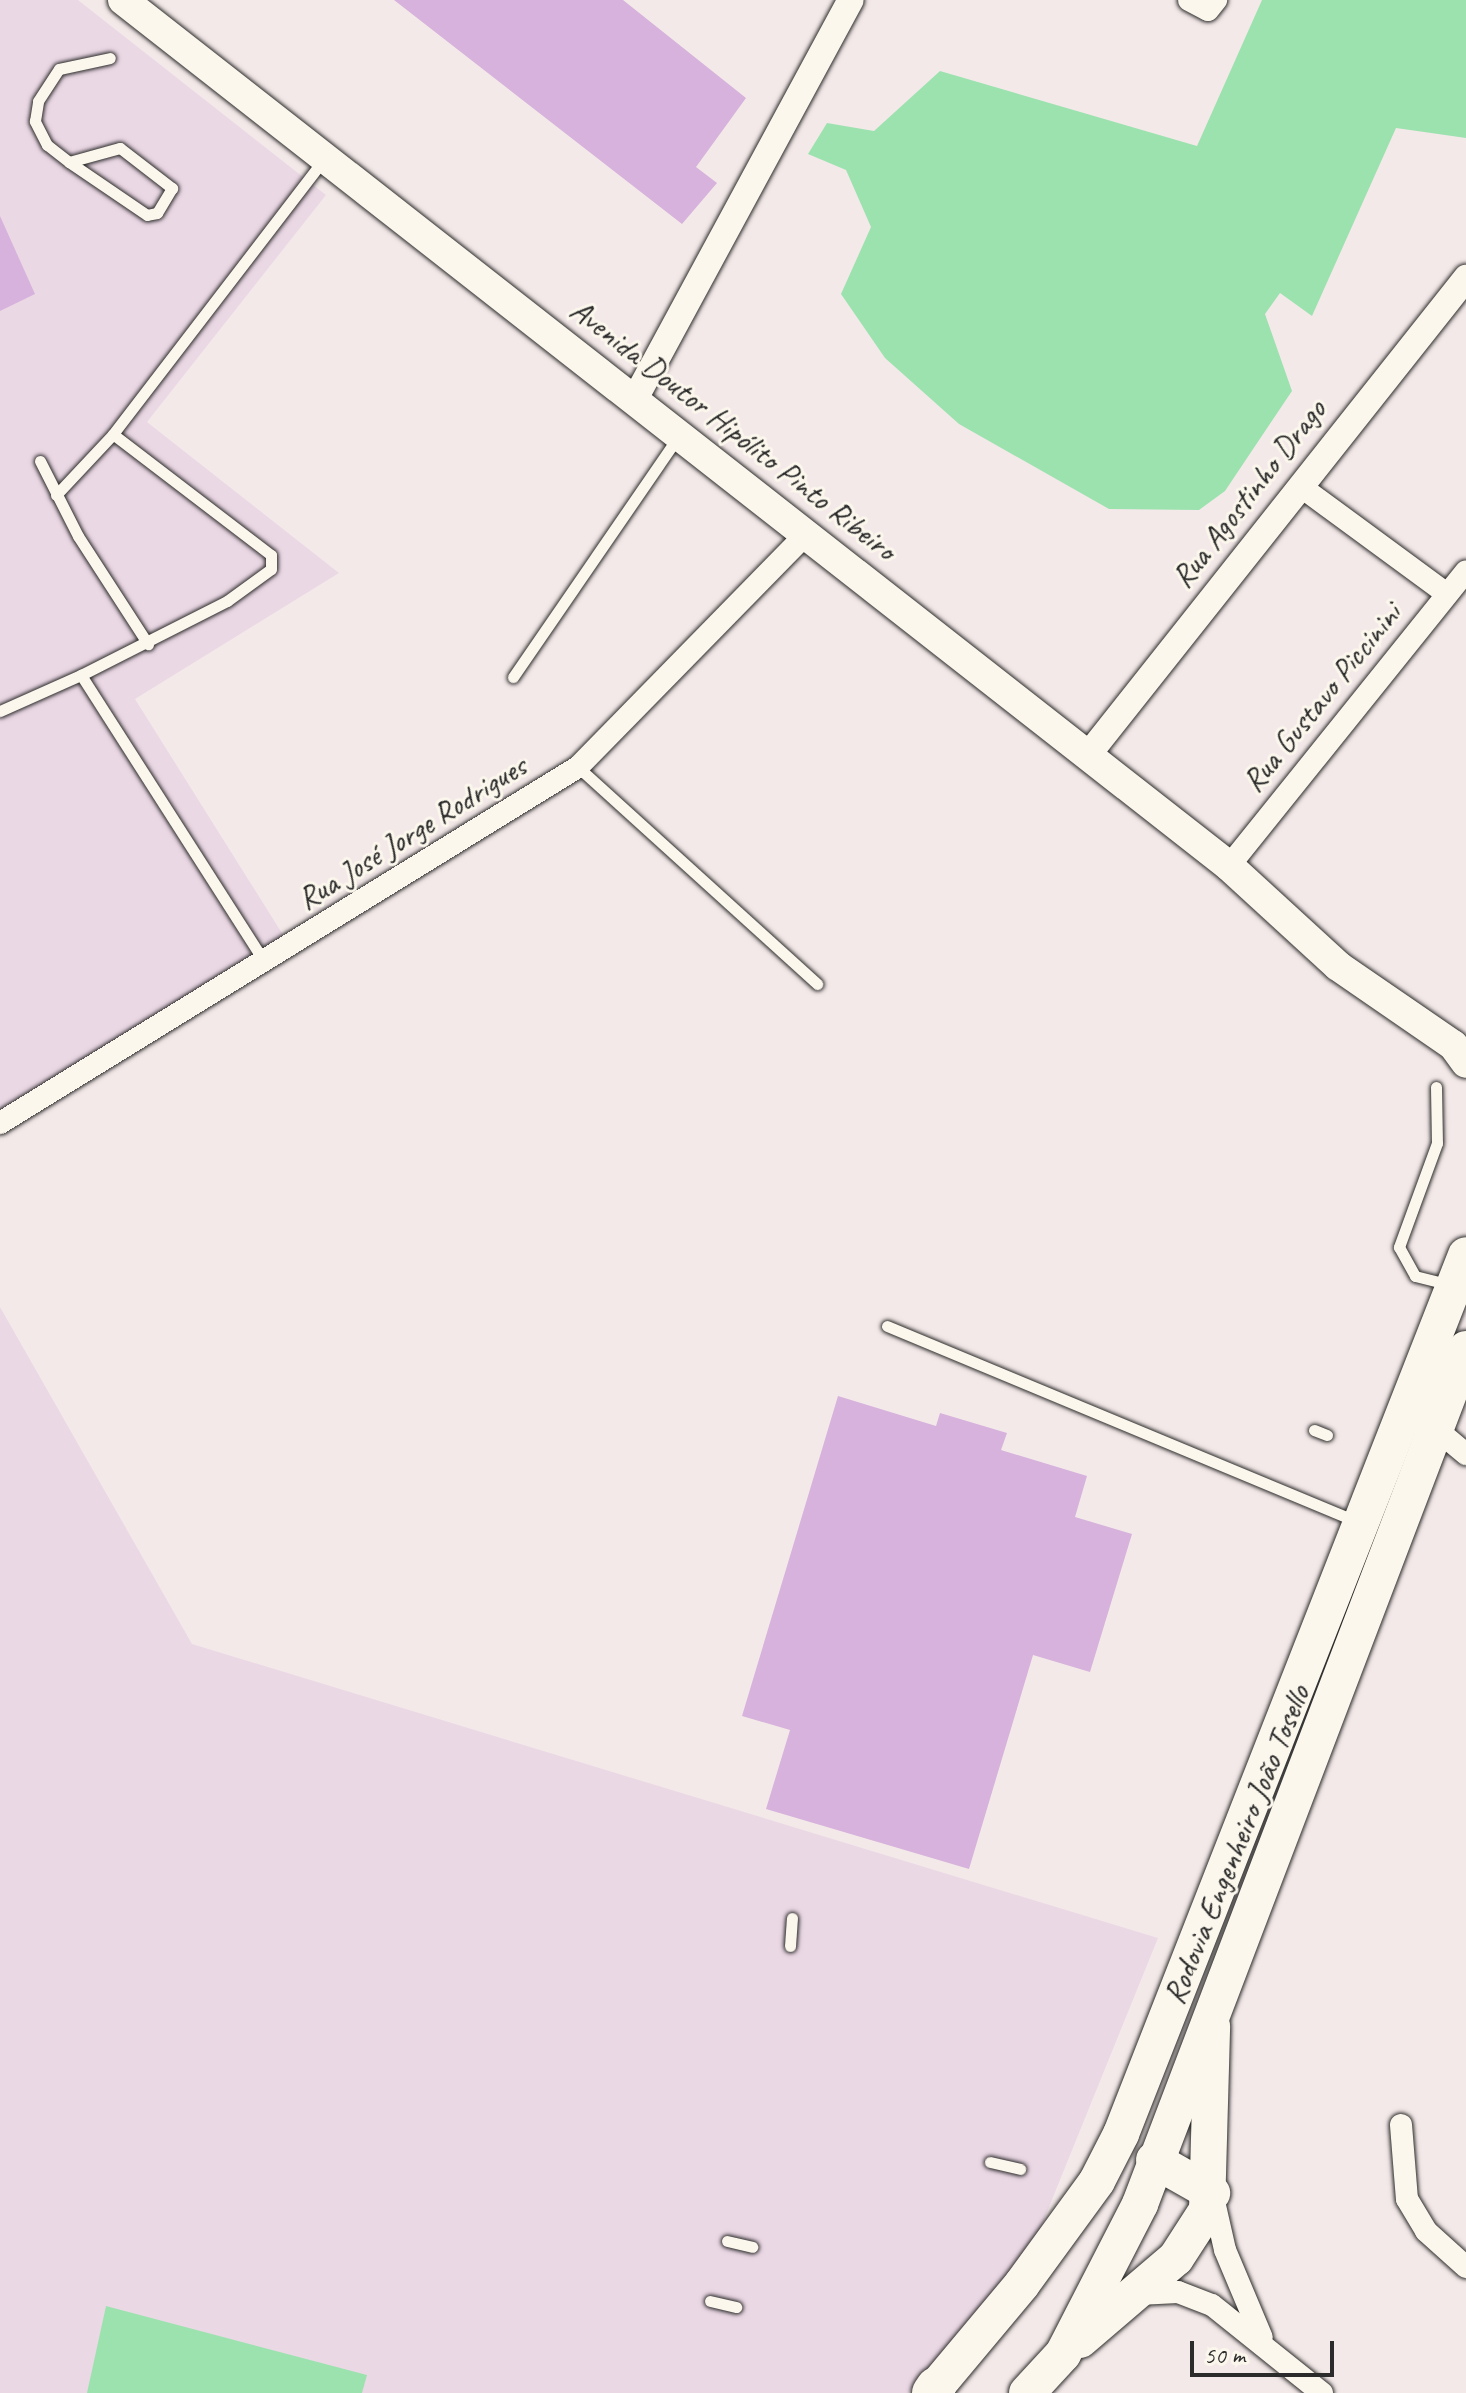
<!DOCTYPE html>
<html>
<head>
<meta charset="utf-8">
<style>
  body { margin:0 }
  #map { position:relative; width:1466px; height:2393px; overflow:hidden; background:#f4e9e9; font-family:Caveat,sans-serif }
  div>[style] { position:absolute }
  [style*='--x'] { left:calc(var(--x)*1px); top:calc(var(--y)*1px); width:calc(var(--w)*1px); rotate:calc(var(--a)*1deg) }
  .built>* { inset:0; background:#ebd8e5 }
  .green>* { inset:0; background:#9ce2af }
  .building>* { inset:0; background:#d6b2dc }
  .roads { filter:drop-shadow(0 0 2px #2b2b2b) drop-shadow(0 0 2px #2b2b2b) }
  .service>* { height:11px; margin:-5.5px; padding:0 5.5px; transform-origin:5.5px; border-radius:5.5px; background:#fbf7ec }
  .minor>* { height:22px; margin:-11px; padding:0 11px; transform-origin:11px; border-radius:11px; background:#fbf7ec }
  .tertiary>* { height:26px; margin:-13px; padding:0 13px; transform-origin:13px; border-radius:13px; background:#fbf7ec }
  .secondary>* { height:30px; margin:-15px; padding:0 15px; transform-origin:15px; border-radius:15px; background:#fbf7ec }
  .trunk>* { height:36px; margin:-18px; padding:0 18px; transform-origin:18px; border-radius:18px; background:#fbf7ec }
  .motorway>* { height:40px; margin:-20px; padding:0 20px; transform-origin:20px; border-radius:20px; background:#fbf7ec }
  span { translate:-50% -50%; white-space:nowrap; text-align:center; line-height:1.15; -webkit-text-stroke:6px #fbf7ec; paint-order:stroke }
  .street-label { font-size:32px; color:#2b2b2b }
  .scale { position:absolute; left:1190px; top:2341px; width:144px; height:36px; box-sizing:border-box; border:4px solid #2b2b2b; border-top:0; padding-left:10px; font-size:24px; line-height:28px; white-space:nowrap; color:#2b2b2b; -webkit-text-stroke:6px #fbf7ec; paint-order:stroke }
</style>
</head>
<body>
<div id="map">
  <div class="built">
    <i style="clip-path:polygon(0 0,78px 0,326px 195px,147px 422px,339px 573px,135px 699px,285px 938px,0 1112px)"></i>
    <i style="clip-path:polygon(0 1307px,192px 1644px,1158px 1938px,1032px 2249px,908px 2393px,0 2393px)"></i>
  </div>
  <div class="green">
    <i style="clip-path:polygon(1262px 0,1466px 0,1466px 138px,1396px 128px,1312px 316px,1280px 293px,1265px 314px,1292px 391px,1225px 491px,1199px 510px,1109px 509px,959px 424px,885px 358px,841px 294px,871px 227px,846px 170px,808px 154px,827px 123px,874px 131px,940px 71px,1197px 146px)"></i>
    <i style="clip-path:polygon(106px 2306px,367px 2375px,362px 2393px,87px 2393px)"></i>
  </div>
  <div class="building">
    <i style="clip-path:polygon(394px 0,623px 0,746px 98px,696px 167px,717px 183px,682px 224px)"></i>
    <i style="clip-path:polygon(0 216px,35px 294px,0 311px)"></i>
    <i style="clip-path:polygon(838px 1396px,936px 1426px,940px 1413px,1007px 1433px,1001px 1450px,1087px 1476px,1075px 1517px,1132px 1534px,1090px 1672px,1033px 1655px,969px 1869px,766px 1809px,790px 1730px,742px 1716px)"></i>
  </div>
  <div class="roads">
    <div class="service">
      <i style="--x:69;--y:162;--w:53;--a:-15.4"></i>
      <i style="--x:120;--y:148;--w:66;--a:37.6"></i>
      <i style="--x:172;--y:188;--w:29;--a:121"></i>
      <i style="--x:157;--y:213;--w:10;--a:169"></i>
      <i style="--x:147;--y:215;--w:94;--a:-145.8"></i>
      <i style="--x:69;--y:162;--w:28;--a:-142"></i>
      <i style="--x:47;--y:145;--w:27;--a:-117"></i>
      <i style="--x:35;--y:121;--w:20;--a:-81"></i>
      <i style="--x:38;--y:101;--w:38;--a:-57"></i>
      <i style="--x:59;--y:69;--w:52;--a:-12.2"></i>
      <i style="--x:40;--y:461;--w:84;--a:63.1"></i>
      <i style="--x:78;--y:536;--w:129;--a:57.1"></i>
      <i style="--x:56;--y:495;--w:83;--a:-46.9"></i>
      <i style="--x:113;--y:434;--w:345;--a:-52.5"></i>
      <i style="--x:81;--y:675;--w:164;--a:-26.9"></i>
      <i style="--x:227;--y:601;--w:54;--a:-36"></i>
      <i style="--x:271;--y:569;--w:14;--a:-90"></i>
      <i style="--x:271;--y:555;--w:199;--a:-142.6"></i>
      <i style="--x:513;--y:677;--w:291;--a:-55.5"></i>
      <i style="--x:0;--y:711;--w:89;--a:-24"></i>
      <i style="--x:81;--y:675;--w:342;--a:57.4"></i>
      <i style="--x:578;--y:767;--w:323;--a:42.2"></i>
      <i style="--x:1436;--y:1087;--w:56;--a:89"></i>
      <i style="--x:1437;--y:1143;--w:111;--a:110.1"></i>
      <i style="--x:1399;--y:1247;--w:33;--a:61"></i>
      <i style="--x:1415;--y:1276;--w:34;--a:14"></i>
      <i style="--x:887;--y:1326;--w:508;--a:22.58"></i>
      <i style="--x:1314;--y:1430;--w:14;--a:21"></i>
      <i style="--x:790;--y:1946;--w:28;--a:-86"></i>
      <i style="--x:990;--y:2162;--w:31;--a:13"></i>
      <i style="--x:727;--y:2241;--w:26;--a:13"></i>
      <i style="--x:710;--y:2301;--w:27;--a:13"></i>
    </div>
    <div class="minor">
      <i style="--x:1189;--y:0;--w:21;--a:28"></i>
      <i style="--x:1208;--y:10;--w:13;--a:-51"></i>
      <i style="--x:1300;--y:486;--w:182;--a:36.3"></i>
      <i style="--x:1229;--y:866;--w:378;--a:-51.2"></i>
      <i style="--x:0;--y:1123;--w:679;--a:-31.63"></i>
      <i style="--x:578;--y:767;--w:327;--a:-45.6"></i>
      <i style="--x:1436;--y:1429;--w:39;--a:40"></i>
      <i style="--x:1401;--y:2125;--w:74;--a:85.4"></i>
      <i style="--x:1407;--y:2199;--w:37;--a:59"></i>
      <i style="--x:1426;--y:2231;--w:54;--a:42"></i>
      <i style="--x:1213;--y:2197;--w:54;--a:77.2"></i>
      <i style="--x:1225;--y:2250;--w:95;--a:67.2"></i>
      <i style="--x:1138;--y:2294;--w:40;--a:-2.9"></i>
      <i style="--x:1178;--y:2292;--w:36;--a:21"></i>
      <i style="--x:1212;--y:2305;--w:141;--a:38.7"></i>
    </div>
    <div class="tertiary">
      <i style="--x:636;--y:397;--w:451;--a:-61.6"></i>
      <i style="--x:1088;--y:755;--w:609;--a:-51.6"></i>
    </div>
    <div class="secondary">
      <i style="--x:123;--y:0;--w:1405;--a:38.06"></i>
      <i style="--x:1229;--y:866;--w:148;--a:42.5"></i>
      <i style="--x:1338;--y:966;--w:140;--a:34.5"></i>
      <i style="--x:1453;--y:1045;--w:22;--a:54"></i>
    </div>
    <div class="trunk">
      <i style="--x:1154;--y:2160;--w:67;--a:29.6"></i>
      <i style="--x:1080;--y:2340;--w:126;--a:-40.5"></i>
      <i style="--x:1176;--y:2258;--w:57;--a:-57.1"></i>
      <i style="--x:1207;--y:2210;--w:184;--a:-88.4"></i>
      <i style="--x:936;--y:2387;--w:134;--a:-50.1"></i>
      <i style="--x:1022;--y:2284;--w:127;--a:-53.9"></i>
      <i style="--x:1097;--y:2181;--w:53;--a:-62.9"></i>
      <i style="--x:1121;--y:2134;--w:944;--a:-68.57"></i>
      <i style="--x:1027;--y:2393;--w:53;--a:-47.3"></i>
      <i style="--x:1063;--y:2354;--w:169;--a:-62.8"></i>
      <i style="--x:1140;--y:2204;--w:915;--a:-69.13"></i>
    </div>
    <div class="motorway">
      <i style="--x:932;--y:2393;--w:7;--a:-56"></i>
    </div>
  </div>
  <div class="street-label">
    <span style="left:733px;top:430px;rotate:38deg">Avenida Doutor Hipólito Pinto Ribeiro</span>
    <span style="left:1249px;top:494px;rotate:-52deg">Rua Agostinho Drago</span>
    <span style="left:1322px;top:698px;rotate:-51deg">Rua Gustavo Piccinini</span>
    <span style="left:412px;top:833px;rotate:-32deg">Rua José Jorge Rodrigues</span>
    <span style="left:1237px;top:1845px;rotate:-68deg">Rodovia Engenheiro João Tosello</span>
  </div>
  <div class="scale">50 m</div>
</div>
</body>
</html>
